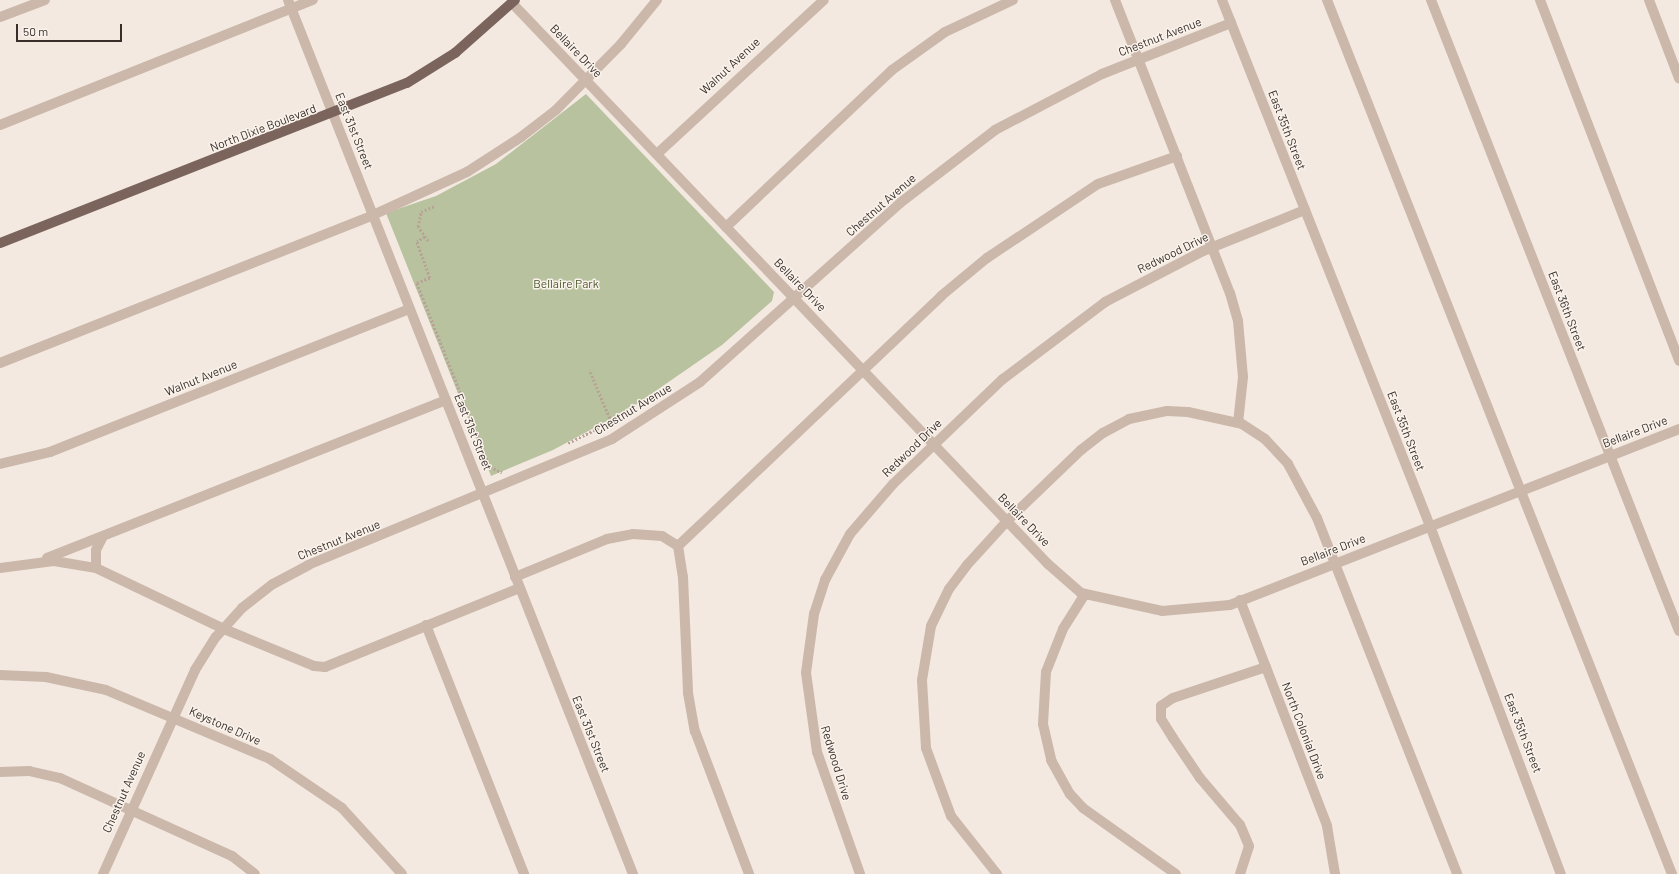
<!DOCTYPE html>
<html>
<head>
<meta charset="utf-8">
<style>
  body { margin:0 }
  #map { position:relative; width:1679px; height:874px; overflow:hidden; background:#f3e9e0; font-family:Barlow,sans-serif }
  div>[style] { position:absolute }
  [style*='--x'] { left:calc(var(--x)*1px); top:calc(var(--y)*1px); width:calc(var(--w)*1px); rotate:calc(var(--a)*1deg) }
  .green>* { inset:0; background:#b8c29f }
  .path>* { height:2.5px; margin-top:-1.25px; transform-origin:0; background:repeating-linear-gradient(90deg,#b7a295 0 2px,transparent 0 4px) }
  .minor>* { height:10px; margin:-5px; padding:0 5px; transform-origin:5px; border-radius:5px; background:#cbb8ab }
  .major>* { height:10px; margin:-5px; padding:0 5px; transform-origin:5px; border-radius:5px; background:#7b645c }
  span { translate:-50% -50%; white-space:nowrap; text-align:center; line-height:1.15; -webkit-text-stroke:3px #faf3ec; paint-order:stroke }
  .street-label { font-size:12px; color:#392e2a }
  .park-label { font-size:12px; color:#4b572e }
  .scale { position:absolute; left:16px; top:24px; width:106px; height:18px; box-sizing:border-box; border:2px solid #392e2a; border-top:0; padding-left:5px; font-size:12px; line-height:14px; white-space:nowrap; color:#392e2a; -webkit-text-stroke:3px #faf3ec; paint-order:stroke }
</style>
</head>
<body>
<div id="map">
  <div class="green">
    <i style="clip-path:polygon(586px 94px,774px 292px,772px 301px,722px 345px,631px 408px,553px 450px,491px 476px,386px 213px,436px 196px,496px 164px)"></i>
  </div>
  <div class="path">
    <i style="--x:425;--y:237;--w:9;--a:148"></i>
    <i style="--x:417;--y:242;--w:38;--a:70"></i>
    <i style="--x:430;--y:278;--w:14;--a:159"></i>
    <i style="--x:417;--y:283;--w:198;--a:68.4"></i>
    <i style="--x:490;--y:467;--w:13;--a:23"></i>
    <i style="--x:428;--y:241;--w:17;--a:-126"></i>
    <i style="--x:418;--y:227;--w:15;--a:-79"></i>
    <i style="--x:421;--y:212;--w:14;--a:-25"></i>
    <i style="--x:568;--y:443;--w:48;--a:-26"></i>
    <i style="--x:611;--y:422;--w:56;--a:-112.9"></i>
  </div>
  <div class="minor">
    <i style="--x:288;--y:0;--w:940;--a:68.46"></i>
    <i style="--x:1115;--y:0;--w:315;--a:68.6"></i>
    <i style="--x:1230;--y:293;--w:29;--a:74"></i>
    <i style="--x:1238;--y:321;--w:56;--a:84.9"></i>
    <i style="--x:1243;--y:377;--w:46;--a:96.2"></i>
    <i style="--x:1222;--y:0;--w:566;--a:68.42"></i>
    <i style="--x:1430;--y:526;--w:372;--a:69.4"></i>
    <i style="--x:1327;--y:0;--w:940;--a:68.46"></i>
    <i style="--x:1431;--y:0;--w:678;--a:68.54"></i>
    <i style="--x:1540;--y:0;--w:387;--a:68.9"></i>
    <i style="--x:1649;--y:0;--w:84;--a:69"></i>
    <i style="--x:512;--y:3;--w:776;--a:46.31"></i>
    <i style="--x:1048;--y:564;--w:44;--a:41.3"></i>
    <i style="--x:1081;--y:593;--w:83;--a:12.5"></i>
    <i style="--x:1162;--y:611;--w:68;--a:-5"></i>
    <i style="--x:1230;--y:605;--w:482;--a:-21.4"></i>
    <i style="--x:0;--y:17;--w:48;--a:-20.7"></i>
    <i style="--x:0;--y:125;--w:337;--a:-21.8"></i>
    <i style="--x:657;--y:154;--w:227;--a:-42.7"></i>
    <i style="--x:726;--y:227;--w:228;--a:-43.4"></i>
    <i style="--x:892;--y:70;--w:65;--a:-35.6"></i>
    <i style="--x:945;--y:32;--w:75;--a:-25.2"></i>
    <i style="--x:0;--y:363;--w:401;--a:-21.6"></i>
    <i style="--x:373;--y:215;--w:103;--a:-24.6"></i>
    <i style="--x:467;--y:172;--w:64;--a:-32.9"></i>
    <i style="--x:521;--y:137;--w:44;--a:-37.6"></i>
    <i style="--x:556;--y:110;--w:93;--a:-45.4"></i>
    <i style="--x:621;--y:44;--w:57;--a:-50.7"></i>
    <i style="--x:0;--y:464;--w:51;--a:-13.5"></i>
    <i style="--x:50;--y:452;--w:387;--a:-21.7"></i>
    <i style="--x:678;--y:546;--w:363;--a:-43.5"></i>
    <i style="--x:941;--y:296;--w:60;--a:-39.6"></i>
    <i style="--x:987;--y:258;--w:133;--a:-33.7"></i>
    <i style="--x:1098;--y:184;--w:84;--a:-19.5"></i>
    <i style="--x:47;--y:558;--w:429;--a:-21.6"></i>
    <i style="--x:0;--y:568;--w:54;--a:-7.4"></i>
    <i style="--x:54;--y:561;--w:43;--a:9.5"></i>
    <i style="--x:96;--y:568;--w:142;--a:25.5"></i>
    <i style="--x:224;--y:629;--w:97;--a:22.3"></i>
    <i style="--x:314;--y:666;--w:11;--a:5"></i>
    <i style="--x:325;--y:667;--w:210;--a:-22.1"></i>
    <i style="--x:96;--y:568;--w:18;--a:-90"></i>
    <i style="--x:96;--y:550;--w:13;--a:-63"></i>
    <i style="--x:515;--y:577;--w:100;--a:-22.4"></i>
    <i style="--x:607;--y:539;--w:26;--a:-11"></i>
    <i style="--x:633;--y:534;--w:29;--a:4"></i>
    <i style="--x:662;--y:536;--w:19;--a:32"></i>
    <i style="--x:678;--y:546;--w:31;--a:81"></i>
    <i style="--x:683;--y:577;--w:116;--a:87.5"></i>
    <i style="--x:688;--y:693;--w:39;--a:80"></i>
    <i style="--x:695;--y:731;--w:153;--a:69.3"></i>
    <i style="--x:1085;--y:594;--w:41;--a:122.2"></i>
    <i style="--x:1063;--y:629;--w:46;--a:111.6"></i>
    <i style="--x:1046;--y:672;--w:52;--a:93.3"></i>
    <i style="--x:1043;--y:724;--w:37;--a:77"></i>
    <i style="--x:1051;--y:760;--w:39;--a:61"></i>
    <i style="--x:1070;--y:794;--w:19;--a:47"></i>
    <i style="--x:1083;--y:808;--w:114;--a:35.4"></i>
    <i style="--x:1240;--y:600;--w:242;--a:68.9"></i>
    <i style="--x:1327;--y:826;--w:49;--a:80.5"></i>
    <i style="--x:426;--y:625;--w:268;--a:68.5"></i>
    <i style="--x:0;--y:675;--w:46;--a:2.5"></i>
    <i style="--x:46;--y:677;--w:61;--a:12.2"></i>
    <i style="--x:106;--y:690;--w:178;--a:22.8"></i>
    <i style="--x:270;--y:759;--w:87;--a:34.2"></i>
    <i style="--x:342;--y:808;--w:89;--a:47.7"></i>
    <i style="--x:0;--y:772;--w:29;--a:-2"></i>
    <i style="--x:29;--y:771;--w:32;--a:13"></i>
    <i style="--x:60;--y:778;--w:189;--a:24.4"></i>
    <i style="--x:232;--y:856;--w:29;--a:38"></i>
    <i style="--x:103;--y:874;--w:224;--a:-65.7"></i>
    <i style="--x:195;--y:670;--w:39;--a:-58"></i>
    <i style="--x:216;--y:637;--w:39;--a:-48"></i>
    <i style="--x:242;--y:608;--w:39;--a:-38"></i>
    <i style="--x:273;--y:584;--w:40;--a:-28"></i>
    <i style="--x:308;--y:565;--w:329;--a:-22.5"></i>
    <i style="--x:612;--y:439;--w:105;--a:-32.9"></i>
    <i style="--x:700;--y:382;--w:268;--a:-41.8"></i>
    <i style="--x:900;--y:203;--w:120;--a:-37.5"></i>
    <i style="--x:995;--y:130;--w:121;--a:-27.6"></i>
    <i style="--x:1102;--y:74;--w:139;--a:-21.6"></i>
    <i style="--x:860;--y:874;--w:129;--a:-109.4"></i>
    <i style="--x:817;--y:752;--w:80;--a:-97.9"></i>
    <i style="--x:806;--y:673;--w:60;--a:-82.3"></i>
    <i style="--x:814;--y:614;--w:36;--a:-72"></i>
    <i style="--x:825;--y:580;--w:52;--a:-61.5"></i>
    <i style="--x:850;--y:534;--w:66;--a:-49.3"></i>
    <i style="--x:893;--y:484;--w:152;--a:-43.7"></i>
    <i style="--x:1003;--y:379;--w:128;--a:-37"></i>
    <i style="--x:1105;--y:302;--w:110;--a:-27.5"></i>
    <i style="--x:1203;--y:251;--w:110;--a:-21.9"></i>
    <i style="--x:997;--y:874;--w:74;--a:-128.4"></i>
    <i style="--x:951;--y:816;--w:72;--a:-110.2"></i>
    <i style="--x:926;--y:748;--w:68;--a:-93.4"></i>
    <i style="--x:922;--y:680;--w:55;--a:-80.5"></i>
    <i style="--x:931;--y:626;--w:41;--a:-64.1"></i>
    <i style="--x:949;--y:589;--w:30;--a:-53"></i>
    <i style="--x:967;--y:565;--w:59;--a:-47.7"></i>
    <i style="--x:1007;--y:521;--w:103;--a:-43.8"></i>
    <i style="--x:1081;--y:450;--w:28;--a:-38"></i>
    <i style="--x:1103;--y:433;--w:30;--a:-28"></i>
    <i style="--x:1129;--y:419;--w:39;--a:-12"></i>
    <i style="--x:1167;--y:411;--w:21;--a:3"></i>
    <i style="--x:1188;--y:412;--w:55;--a:12.5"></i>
    <i style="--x:1242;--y:424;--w:27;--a:33"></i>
    <i style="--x:1265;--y:439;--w:34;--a:47"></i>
    <i style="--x:1288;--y:464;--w:61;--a:61.8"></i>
    <i style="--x:1317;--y:518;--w:383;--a:68.5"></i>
    <i style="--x:1240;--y:874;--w:29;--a:-72"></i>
    <i style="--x:1249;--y:846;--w:23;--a:-113"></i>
    <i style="--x:1240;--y:825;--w:62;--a:-130.4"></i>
    <i style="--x:1200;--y:778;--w:48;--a:-124"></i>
    <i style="--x:1173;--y:738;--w:22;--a:-122"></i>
    <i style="--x:1161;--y:719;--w:13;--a:-90"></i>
    <i style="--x:1161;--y:706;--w:14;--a:-34"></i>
    <i style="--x:1173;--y:698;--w:98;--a:-18.4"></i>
  </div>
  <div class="major">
    <i style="--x:0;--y:243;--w:437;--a:-21.5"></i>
    <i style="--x:407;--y:83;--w:57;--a:-32"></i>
    <i style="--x:455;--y:53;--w:80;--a:-41.5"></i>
  </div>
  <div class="street-label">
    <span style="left:1160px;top:37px;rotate:-21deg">Chestnut Avenue</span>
    <span style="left:576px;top:51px;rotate:46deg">Bellaire Drive</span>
    <span style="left:730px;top:66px;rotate:-43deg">Walnut Avenue</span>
    <span style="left:263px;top:128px;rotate:-21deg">North Dixie Boulevard</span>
    <span style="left:1287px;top:130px;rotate:69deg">East 35th Street</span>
    <span style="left:354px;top:131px;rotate:68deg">East 31st Street</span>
    <span style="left:881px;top:205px;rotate:-41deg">Chestnut Avenue</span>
    <span style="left:1173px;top:253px;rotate:-26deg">Redwood Drive</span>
    <span style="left:800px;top:285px;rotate:46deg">Bellaire Drive</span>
    <span style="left:1567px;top:311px;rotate:69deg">East 36th Street</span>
    <span style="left:201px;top:378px;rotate:-22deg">Walnut Avenue</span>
    <span style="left:633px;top:409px;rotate:-31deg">Chestnut Avenue</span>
    <span style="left:1406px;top:431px;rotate:69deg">East 35th Street</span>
    <span style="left:473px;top:432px;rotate:68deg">East 31st Street</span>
    <span style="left:1635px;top:432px;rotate:-21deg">Bellaire Drive</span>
    <span style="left:912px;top:448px;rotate:-44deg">Redwood Drive</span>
    <span style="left:1024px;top:520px;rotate:46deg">Bellaire Drive</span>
    <span style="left:339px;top:540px;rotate:-22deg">Chestnut Avenue</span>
    <span style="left:1333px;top:550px;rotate:-21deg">Bellaire Drive</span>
    <span style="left:225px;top:726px;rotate:24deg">Keystone Drive</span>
    <span style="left:1304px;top:731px;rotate:69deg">North Colonial Drive</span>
    <span style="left:1523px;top:733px;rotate:69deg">East 35th Street</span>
    <span style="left:591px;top:734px;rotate:68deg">East 31st Street</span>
    <span style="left:836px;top:763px;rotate:73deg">Redwood Drive</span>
    <span style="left:124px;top:792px;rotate:-66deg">Chestnut Avenue</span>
  </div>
  <div class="park-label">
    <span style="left:566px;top:284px">Bellaire Park</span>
  </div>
  <div class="scale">50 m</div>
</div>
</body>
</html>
